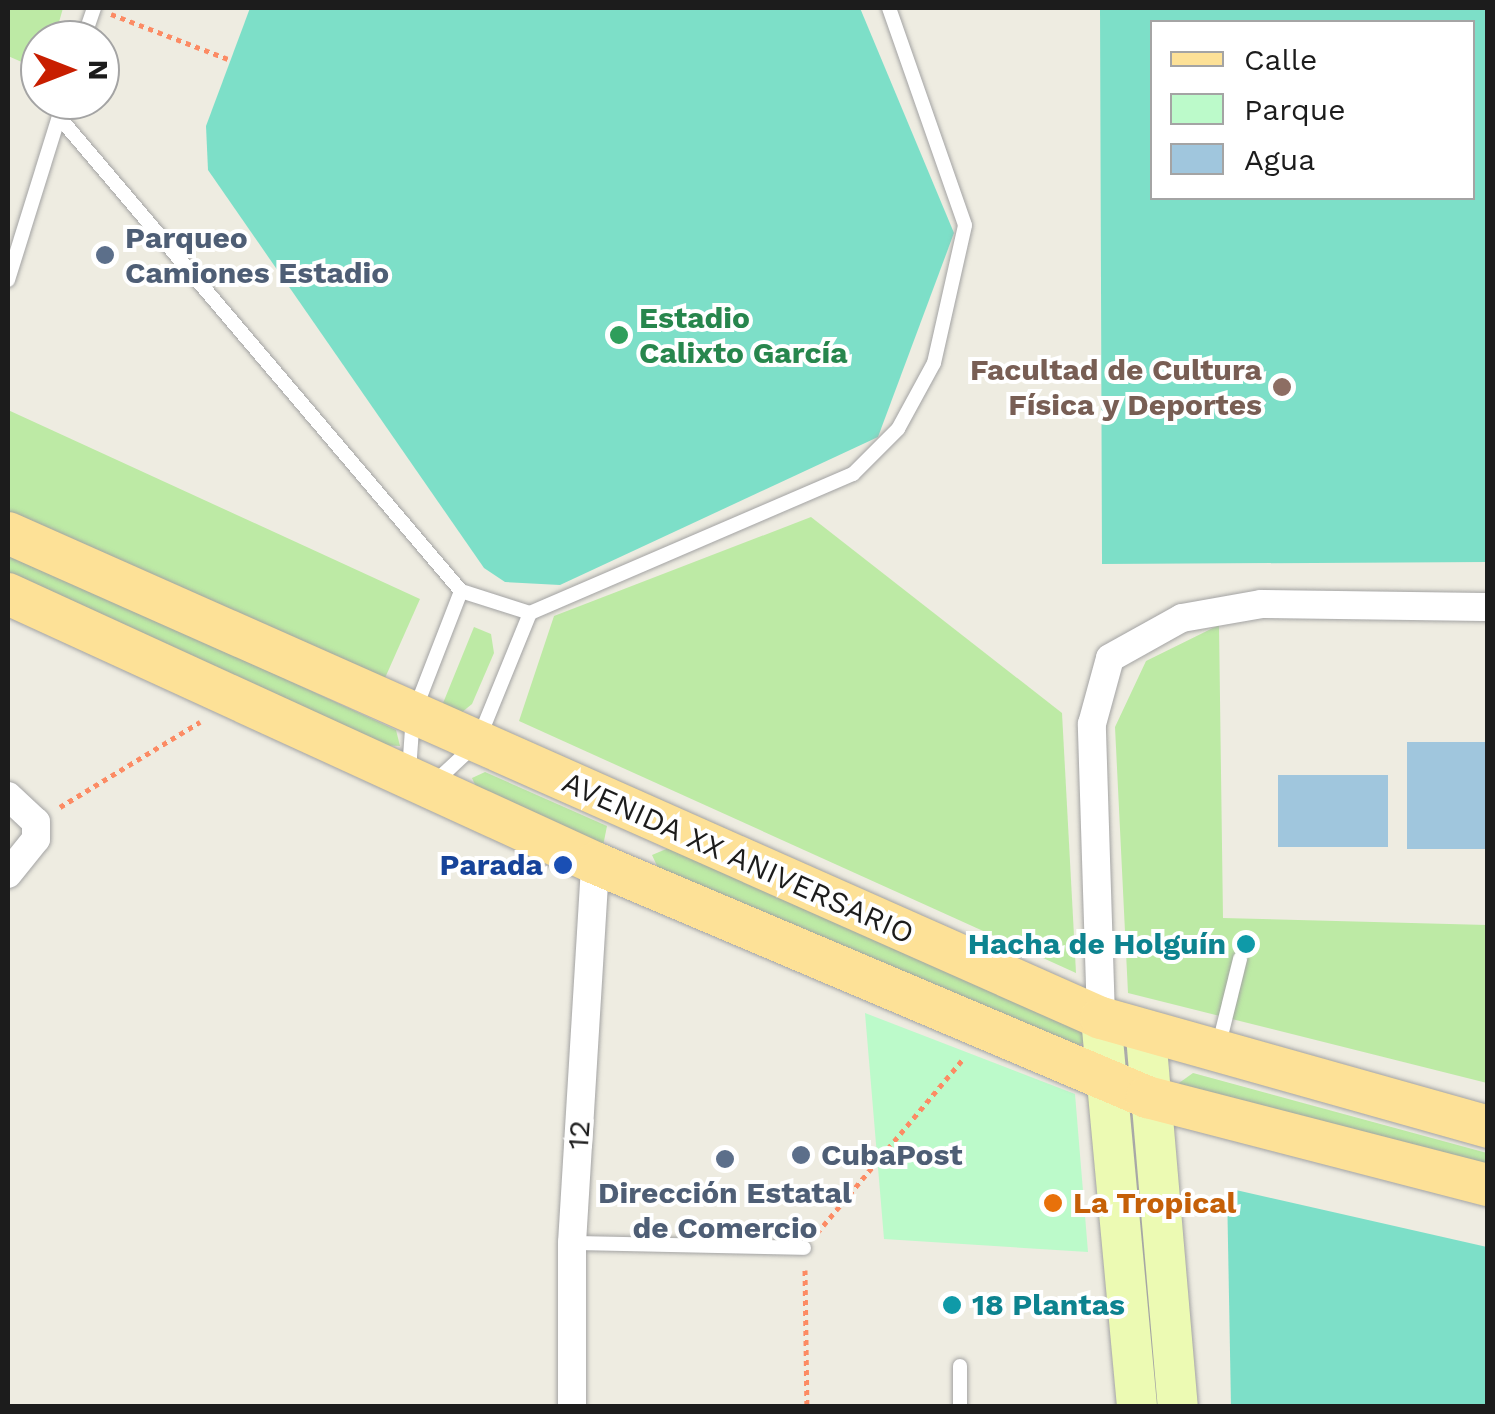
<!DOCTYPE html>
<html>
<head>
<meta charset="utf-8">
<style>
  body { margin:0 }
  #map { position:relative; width:1495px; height:1414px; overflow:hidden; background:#eeece1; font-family:"Work Sans",sans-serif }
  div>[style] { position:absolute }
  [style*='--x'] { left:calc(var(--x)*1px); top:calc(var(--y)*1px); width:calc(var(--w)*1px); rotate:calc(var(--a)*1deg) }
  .grass>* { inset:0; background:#bdeaa5 }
  .park>* { inset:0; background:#bcfaca }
  .pitch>* { inset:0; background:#7ddfc8 }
  .water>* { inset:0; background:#a0c6dd; transform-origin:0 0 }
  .path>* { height:5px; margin-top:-2.5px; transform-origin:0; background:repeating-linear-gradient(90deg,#fc8b64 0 5px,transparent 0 10px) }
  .roads { filter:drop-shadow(0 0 2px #a3a3a3) drop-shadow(0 0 2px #a3a3a3) }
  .service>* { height:14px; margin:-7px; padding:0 7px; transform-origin:7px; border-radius:7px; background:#fff }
  .minor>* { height:28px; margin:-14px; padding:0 14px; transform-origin:14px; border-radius:14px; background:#fff }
  .secondary>* { height:40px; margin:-20px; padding:0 20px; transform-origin:20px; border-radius:20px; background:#ecfab3 }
  .primary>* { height:42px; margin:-21px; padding:0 21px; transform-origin:21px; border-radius:21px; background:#fde197 }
  .dots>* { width:28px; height:28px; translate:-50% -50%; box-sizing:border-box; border:5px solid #fff; border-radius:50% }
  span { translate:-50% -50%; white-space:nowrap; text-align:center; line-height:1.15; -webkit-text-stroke:8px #fff; paint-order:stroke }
  .service-label { font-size:30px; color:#4e5e75; font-weight:700 }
  .left { translate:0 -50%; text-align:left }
  .leisure-label { font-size:30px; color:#27864d; font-weight:700 }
  .education-label { font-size:30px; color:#785e54; font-weight:700 }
  .right { translate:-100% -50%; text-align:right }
  .street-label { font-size:30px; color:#1c1c1c }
  .transit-label { font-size:30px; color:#164399; font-weight:700 }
  .culture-label { font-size:30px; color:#0d838f; font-weight:700 }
  .food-label { font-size:30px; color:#c56008; font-weight:700 }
  .frame { position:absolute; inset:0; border:10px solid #1c1c1c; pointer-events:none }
  .legend { position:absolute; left:1150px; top:20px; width:325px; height:180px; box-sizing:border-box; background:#fff; border:2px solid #a4a4a4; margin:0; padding:12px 18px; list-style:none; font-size:30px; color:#1c1c1c }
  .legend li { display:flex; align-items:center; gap:20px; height:50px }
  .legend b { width:50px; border:2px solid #a4a4a4 }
  .north { position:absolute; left:20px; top:20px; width:100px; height:100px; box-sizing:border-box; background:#fff; border:2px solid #a4a4a4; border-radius:50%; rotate:90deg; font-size:28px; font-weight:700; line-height:40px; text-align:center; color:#1c1c1c }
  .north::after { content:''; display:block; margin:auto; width:35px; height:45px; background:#c81e00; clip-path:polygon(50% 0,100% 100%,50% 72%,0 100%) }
</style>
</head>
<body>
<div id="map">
  <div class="grass">
    <i style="clip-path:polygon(8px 8px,63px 8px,54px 40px,40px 40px,40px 70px,8px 56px)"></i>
    <i style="clip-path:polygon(8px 410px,420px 599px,385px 678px,8px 519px)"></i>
    <i style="clip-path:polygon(811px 517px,1062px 713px,1076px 973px,519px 721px,554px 616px)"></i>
    <i style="clip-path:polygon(8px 551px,396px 730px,400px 746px,379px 745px,8px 573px)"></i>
    <i style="clip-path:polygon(1219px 625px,1223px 918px,1487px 925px,1487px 1083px,1128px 993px,1115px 727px,1146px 661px)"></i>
    <i style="clip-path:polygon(474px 627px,491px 634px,494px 653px,472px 704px,456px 717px,439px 713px)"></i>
    <i style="clip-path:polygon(485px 772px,607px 826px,603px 846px,477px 789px,472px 778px)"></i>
    <i style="clip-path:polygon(671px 847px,1085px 1031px,1085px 1042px,1075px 1047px,658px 868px,652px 855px)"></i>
    <i style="clip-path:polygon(1193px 1073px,1487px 1153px,1487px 1172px,1185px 1093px,1179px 1083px)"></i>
  </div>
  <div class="park">
    <i style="clip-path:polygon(865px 1013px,1075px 1094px,1088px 1252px,884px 1239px)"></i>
  </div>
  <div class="pitch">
    <i style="clip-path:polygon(250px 8px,860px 8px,954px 233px,878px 437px,560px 585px,505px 582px,484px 568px,208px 170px,206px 126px)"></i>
    <i style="clip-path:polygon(evenodd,1100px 8px,1487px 8px,1487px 562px,1102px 564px,1100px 8px,1152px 22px,1472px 22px,1472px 198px,1152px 198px,1152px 22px)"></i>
    <i style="clip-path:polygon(1227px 1188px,1487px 1247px,1487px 1406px,1231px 1406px)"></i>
  </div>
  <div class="water">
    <i style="left:1487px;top:742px;width:107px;height:80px;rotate:90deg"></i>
    <i style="left:1278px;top:775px;width:110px;height:72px"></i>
  </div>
  <div class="path">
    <i style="--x:111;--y:14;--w:125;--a:21"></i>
    <i style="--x:60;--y:807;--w:164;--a:-31.3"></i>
    <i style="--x:817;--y:1233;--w:229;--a:-50"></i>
    <i style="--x:805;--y:1270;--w:136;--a:89.2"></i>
  </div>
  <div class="roads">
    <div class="service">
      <i style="--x:83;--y:40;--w:34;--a:-71"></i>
      <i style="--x:59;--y:117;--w:622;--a:49.7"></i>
      <i style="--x:461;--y:591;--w:72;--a:17.7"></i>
      <i style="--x:530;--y:613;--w:352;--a:-23.3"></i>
      <i style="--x:853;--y:474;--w:64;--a:-45"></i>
      <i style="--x:898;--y:429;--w:75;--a:-61.4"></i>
      <i style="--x:934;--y:363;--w:141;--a:-77.3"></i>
      <i style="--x:965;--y:225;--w:230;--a:-109.3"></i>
      <i style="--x:8;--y:280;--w:189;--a:-72.7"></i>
      <i style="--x:409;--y:771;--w:56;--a:-85.9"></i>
      <i style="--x:413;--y:715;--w:133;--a:-68.8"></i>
      <i style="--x:435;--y:782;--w:57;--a:-42.9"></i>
      <i style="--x:477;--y:743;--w:140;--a:-67.8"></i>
      <i style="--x:1219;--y:1044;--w:88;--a:-76.1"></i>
      <i style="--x:572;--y:1243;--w:232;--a:1.2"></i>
      <i style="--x:960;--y:1366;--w:40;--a:90"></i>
    </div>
    <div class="minor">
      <i style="--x:8;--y:796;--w:38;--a:43"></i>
      <i style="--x:36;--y:822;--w:17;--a:90"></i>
      <i style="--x:36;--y:839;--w:45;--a:128.7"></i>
      <i style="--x:1101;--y:1018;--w:294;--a:-91.8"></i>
      <i style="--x:1092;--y:724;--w:68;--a:-74.7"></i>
      <i style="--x:1110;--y:658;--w:82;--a:-29.1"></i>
      <i style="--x:1182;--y:618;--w:80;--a:-10"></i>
      <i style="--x:1261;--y:604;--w:227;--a:0.8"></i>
      <i style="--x:572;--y:1406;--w:163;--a:-90"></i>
      <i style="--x:572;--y:1243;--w:381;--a:-86.5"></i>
    </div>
    <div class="secondary">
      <i style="--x:1101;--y:1018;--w:390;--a:84.7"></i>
      <i style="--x:1146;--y:1036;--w:371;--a:85.1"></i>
    </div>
    <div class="primary">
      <i style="--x:8;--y:533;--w:1196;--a:23.93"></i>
      <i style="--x:1101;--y:1018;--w:402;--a:15.7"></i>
      <i style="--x:8;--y:594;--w:646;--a:24.62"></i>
      <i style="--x:595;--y:863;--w:600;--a:22.97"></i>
      <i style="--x:1147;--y:1097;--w:352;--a:14.5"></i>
    </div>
  </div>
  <div class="dots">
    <i style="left:105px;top:255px;background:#5c6f8a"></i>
    <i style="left:619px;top:335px;background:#2e9e5b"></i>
    <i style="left:1282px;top:387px;background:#8d6e63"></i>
    <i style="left:563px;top:865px;background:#1a4fb4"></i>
    <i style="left:1246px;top:944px;background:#0f9aa8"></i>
    <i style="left:801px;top:1155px;background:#5c6f8a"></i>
    <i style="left:725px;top:1159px;background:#5c6f8a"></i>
    <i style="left:1053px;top:1203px;background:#e8710a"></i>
    <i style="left:952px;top:1305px;background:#0f9aa8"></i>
  </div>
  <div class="service-label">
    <span class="left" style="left:125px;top:255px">Parqueo<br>Camiones Estadio</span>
    <span class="left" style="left:821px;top:1155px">CubaPost</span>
    <span style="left:725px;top:1210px">Dirección Estatal<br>de Comercio</span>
  </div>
  <div class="leisure-label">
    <span class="left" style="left:639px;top:335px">Estadio<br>Calixto García</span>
  </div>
  <div class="education-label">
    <span class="right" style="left:1262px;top:387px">Facultad de Cultura<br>Física y Deportes</span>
  </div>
  <div class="street-label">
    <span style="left:738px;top:858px;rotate:24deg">AVENIDA XX ANIVERSARIO</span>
    <span style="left:579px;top:1135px;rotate:-86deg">12</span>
  </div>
  <div class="transit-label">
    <span class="right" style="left:543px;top:865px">Parada</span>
  </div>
  <div class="culture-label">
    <span class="right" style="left:1226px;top:944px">Hacha de Holguín</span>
    <span class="left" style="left:972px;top:1305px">18 Plantas</span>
  </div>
  <div class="food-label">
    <span class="left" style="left:1073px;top:1203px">La Tropical</span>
  </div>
  <div class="frame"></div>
  <ul class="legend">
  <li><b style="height:12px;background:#fde197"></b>Calle</li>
  <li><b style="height:28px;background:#bcfaca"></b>Parque</li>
  <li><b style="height:28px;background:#a0c6dd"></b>Agua</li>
  </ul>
  <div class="north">N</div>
</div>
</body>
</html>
